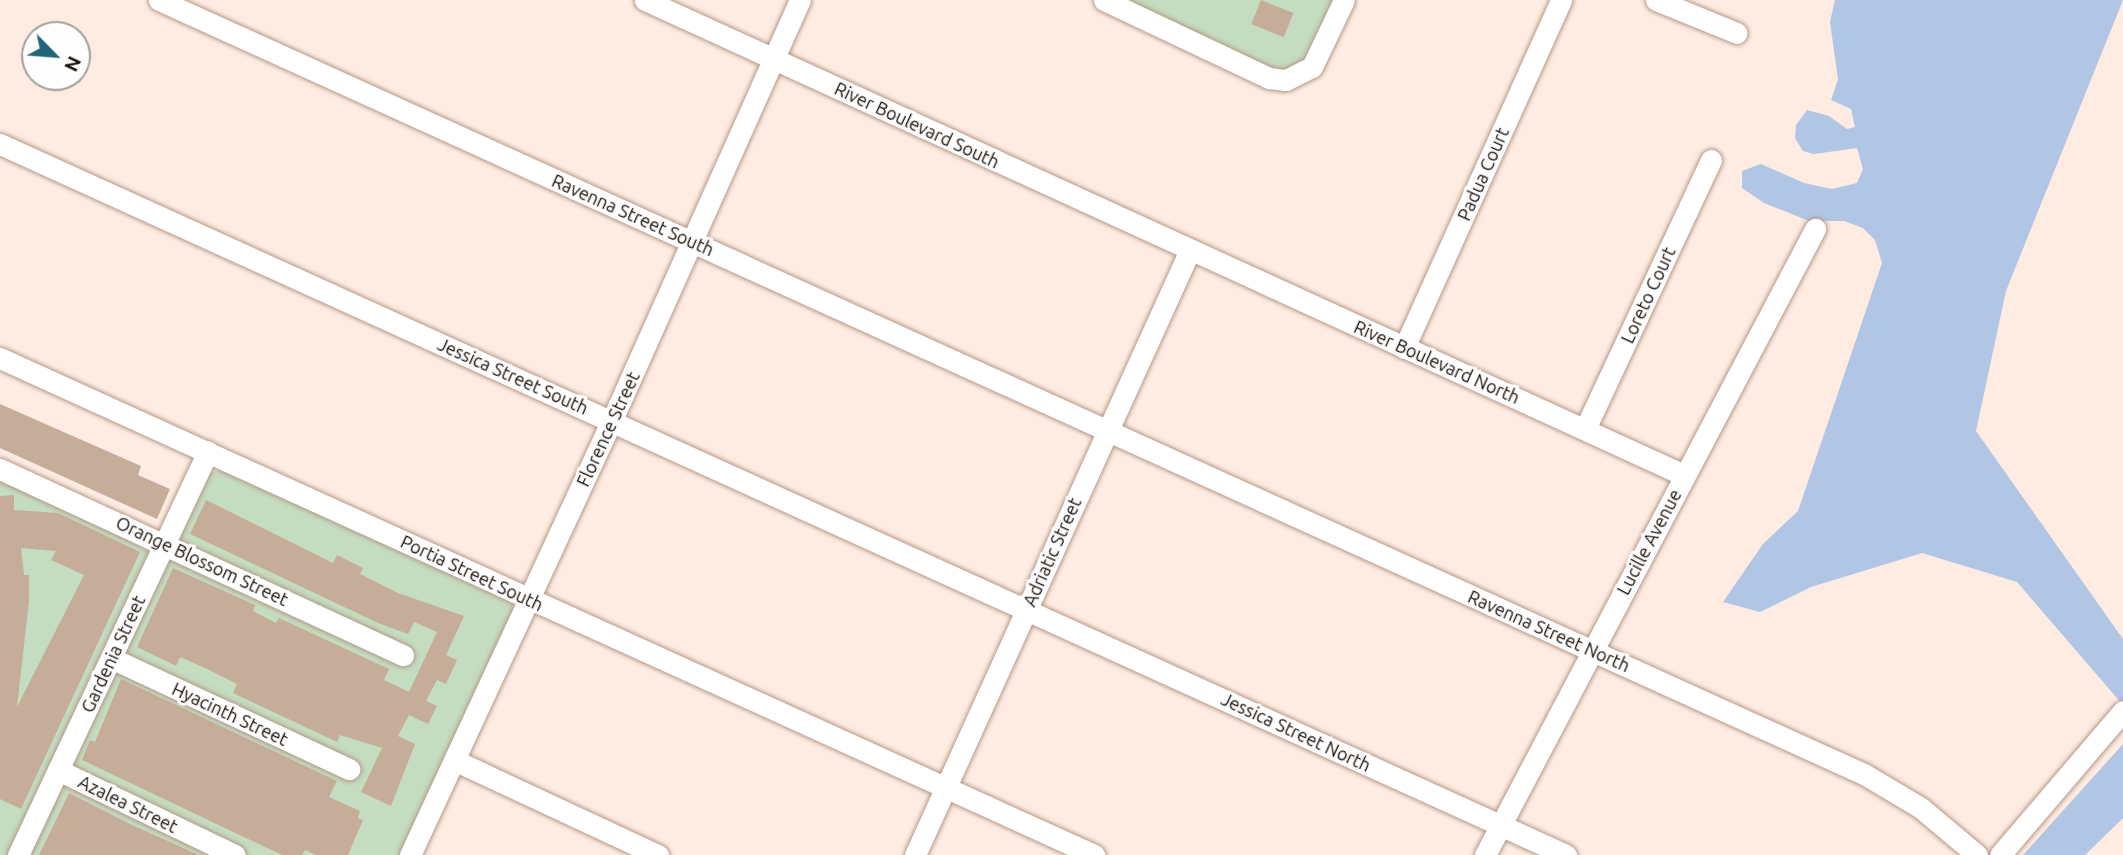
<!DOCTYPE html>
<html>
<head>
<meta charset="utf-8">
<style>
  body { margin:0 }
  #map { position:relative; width:2123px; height:855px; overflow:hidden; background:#feece2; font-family:Ubuntu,sans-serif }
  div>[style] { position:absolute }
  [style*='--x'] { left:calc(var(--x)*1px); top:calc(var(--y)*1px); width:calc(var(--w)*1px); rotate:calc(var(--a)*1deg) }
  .green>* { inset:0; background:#c4dcbf }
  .water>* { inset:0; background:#b1c5e4 }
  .building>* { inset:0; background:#c6ad99; transform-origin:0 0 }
  .roads { filter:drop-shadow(0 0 2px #b49888) drop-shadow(0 0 2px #b49888) }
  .minor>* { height:21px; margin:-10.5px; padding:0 10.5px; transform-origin:10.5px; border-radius:10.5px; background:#fff }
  span { translate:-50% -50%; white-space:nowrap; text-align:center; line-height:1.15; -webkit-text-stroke:6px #fefefe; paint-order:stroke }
  .street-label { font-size:18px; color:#1a110b }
  .north { position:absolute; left:21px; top:21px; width:70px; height:70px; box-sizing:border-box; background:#fefefe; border:2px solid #a39f9d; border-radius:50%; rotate:115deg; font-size:19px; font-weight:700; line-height:28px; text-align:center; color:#1a110b }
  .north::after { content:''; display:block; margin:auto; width:24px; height:32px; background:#216676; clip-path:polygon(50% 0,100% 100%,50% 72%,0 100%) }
</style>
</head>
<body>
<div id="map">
  <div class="green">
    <i style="clip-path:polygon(1127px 0,1336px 0,1307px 59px,1285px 70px,1269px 67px)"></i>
    <i style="clip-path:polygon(226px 468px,512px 603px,514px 609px,402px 855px,28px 855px,207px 474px)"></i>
    <i style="clip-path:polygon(0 475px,150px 552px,12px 855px,0 855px)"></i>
  </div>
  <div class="water">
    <i style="clip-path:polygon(1835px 0,2123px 0,2006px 291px,1976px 431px,2123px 639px,2123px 705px,2017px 582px,1922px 553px,1811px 587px,1760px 612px,1723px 602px,1763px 544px,1798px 511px,1882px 263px,1875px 240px,1863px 228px,1844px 221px,1809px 221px,1764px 203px,1742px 188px,1742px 171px,1761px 164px,1804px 183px,1832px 189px,1857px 183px,1863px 169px,1857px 148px,1814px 154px,1803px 151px,1795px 138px,1796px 125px,1807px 110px,1829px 116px,1847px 129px,1855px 127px,1851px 109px,1831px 100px,1838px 79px,1830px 22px)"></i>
    <i style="clip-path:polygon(2123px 744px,2123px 818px,2085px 855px,2023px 855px)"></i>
  </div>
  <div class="building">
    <i style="left:1261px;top:0;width:35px;height:26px;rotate:22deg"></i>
    <i style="clip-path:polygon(0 404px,141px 466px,138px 475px,170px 489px,157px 519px,0 448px)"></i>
    <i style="clip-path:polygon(evenodd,14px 495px,14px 510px,58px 513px,140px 552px,21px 809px,0 799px,0 496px,14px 495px,21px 548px,56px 551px,51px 560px,84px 575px,17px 707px,29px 601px,29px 575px,24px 575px,21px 548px)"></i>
    <i style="clip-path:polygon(206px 500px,333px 563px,337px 555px,363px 568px,360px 574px,398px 593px,464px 616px,446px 655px,457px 660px,446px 684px,437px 680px,426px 701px,437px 706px,428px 724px,409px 715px,398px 736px,415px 744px,391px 806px,361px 792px,382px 748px,340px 735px,337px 742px,233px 693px,237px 684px,205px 668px,180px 657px,176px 666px,137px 647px,173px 568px,255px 605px,253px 611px,276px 623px,279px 618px,389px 669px,384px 680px,409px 692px,437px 632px,414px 622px,408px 634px,378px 623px,190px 534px)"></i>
    <i style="clip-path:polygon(121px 679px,337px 781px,329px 797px,360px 811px,358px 818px,363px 820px,348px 855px,316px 855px,305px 850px,302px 855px,282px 855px,82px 760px,90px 740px,95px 742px)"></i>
    <i style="clip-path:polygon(69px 793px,132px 825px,199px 855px,39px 855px)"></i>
  </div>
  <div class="roads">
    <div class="minor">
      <i style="--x:159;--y:0;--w:1872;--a:24.42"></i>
      <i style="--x:1864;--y:774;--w:66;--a:30.8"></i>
      <i style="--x:1921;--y:808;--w:73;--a:40"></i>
      <i style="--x:645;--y:0;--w:1142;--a:24.57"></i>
      <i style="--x:1104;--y:0;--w:183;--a:25.3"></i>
      <i style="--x:1269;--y:78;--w:17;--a:7"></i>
      <i style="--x:1286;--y:80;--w:29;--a:-27"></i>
      <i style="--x:1312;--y:67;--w:74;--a:-64.5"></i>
      <i style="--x:1656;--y:0;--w:87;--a:22.2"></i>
      <i style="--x:0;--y:144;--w:1720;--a:24.42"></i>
      <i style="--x:1404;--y:348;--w:382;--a:-65.7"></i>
      <i style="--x:0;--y:358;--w:1202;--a:24.43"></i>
      <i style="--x:1585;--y:429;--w:297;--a:-64.9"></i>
      <i style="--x:0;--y:469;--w:444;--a:24.8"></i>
      <i style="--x:111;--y:658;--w:263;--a:25"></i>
      <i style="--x:456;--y:761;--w:223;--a:25"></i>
      <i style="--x:58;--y:770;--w:196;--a:25.7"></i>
      <i style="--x:18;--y:855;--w:446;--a:-64.8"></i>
      <i style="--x:410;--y:855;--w:480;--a:-65.1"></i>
      <i style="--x:612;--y:420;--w:460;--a:-65.9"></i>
      <i style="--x:915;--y:855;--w:665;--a:-65.56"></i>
      <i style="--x:1485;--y:855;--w:708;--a:-62.2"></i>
      <i style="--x:2000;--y:855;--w:189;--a:-49.5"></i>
    </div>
  </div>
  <div class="street-label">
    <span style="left:917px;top:125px;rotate:25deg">River Boulevard South</span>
    <span style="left:1483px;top:174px;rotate:-66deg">Padua Court</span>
    <span style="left:633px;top:215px;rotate:24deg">Ravenna Street South</span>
    <span style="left:1648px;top:295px;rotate:-65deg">Loreto Court</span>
    <span style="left:1437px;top:362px;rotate:24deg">River Boulevard North</span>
    <span style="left:513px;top:376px;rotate:24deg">Jessica Street South</span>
    <span style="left:608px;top:429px;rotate:-65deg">Florence Street</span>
    <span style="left:1649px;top:542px;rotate:-62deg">Lucille Avenue</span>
    <span style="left:1052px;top:552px;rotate:-66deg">Adriatic Street</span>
    <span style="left:202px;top:561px;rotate:25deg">Orange Blossom Street</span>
    <span style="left:472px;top:573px;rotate:25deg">Portia Street South</span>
    <span style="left:1549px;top:631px;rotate:24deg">Ravenna Street North</span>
    <span style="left:113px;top:654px;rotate:-65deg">Gardenia Street</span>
    <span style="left:230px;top:714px;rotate:25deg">Hyacinth Street</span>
    <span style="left:1296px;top:732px;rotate:25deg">Jessica Street North</span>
    <span style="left:128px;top:804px;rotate:26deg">Azalea Street</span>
  </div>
  <div class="north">N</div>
</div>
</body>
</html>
